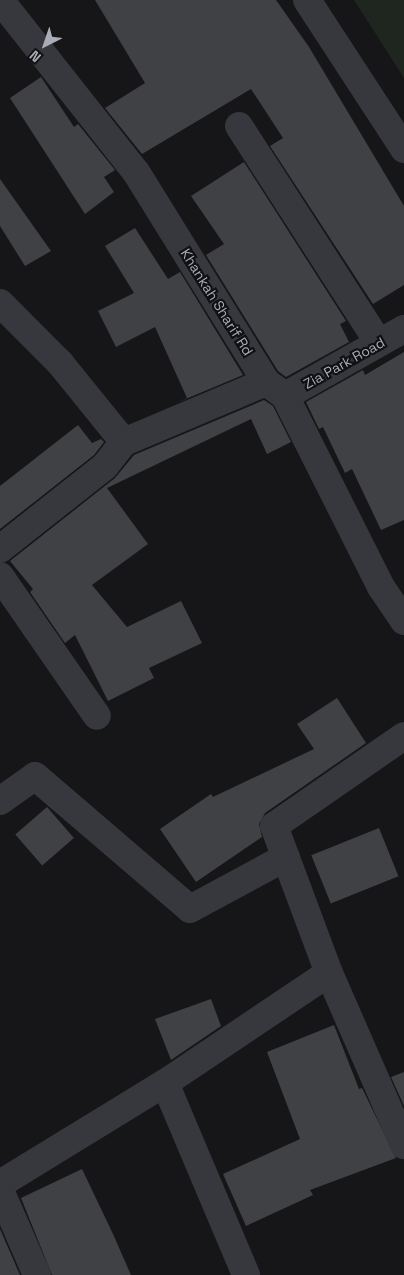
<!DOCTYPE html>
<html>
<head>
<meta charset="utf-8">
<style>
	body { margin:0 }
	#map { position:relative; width:404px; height:1275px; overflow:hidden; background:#161618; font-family:"Space Grotesk",sans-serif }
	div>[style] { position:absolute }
	.green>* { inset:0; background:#1e261f }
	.building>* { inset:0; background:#404145; transform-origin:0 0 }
	.street>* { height:28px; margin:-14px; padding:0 14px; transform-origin:14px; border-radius:14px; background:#37383d }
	span { translate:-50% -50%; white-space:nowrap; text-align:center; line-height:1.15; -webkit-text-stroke:4.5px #111113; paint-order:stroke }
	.street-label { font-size:14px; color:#a8adb8 }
	.north { position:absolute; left:20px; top:20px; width:50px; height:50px; -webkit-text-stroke:4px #111113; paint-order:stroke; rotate:221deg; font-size:14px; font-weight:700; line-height:20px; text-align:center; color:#a8adb8 }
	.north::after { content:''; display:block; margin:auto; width:18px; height:22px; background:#a8adb8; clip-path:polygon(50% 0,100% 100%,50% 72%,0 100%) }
</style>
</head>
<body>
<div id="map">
	<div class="green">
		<div style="clip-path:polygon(354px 0,404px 0,404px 78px)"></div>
	</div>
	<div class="building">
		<div style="clip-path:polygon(95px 0,276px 0,309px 47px,404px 206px,404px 285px,373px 304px,270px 146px,283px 138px,251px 89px,142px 154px,105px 108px,145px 83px)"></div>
		<div style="clip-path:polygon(41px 77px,74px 127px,78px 124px,115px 170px,104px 177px,114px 192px,85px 214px,10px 98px)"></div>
		<div style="clip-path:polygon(244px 162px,346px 321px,340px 324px,349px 342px,286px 377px,278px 371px,206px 255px,224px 244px,191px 196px)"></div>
		<div style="clip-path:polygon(0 179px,51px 251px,25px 266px,0 226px)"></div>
		<div style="clip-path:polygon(135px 228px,168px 279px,180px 272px,243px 375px,176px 403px,187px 398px,155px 327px,116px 347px,98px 311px,134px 293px,105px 246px)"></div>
		<div style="clip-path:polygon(404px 352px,404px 520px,381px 530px,352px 469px,345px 473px,323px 427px,319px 429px,306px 402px,363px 370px,365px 375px)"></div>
		<div style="clip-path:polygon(264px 400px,273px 406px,291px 442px,267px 454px,251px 419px,107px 488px,148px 544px,92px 585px,127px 627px,181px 601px,202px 643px,149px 668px,154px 678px,108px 701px,75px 635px,65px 643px,30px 592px,33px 589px,10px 561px,115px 478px,134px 455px)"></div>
		<div style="clip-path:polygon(78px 425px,92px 443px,101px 439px,104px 442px,94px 455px,0 529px,0 486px)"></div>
		<div style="clip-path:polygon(337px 698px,366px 743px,265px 813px,259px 824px,262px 837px,196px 882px,160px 829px,211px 794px,213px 797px,314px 749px,297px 724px)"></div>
		<div style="left:47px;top:807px;width:41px;height:42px;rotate:49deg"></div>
		<div style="left:379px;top:828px;width:52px;height:73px;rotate:68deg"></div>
		<div style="clip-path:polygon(211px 999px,221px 1026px,171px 1060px,155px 1019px)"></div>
		<div style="clip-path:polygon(334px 1025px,359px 1089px,362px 1088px,396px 1158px,310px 1190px,313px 1195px,246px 1226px,223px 1174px,300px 1139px,267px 1052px)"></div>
		<div style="clip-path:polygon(404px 1072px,404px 1106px,391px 1077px)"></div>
		<div style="clip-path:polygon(82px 1169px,113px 1234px,131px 1275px,52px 1275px,21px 1198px)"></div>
		<div style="clip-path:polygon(0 1229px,20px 1275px,0 1275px)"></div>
	</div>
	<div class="street">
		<div style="left:0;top:0;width:219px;rotate:51.7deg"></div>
		<div style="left:136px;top:172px;width:247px;rotate:58.2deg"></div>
		<div style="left:266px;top:382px;width:24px;rotate:36deg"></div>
		<div style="left:285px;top:396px;width:214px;rotate:63.3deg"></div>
		<div style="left:381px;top:587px;width:41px;rotate:55.9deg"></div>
		<div style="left:307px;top:0;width:178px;rotate:56.9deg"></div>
		<div style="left:239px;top:126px;width:258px;rotate:57.2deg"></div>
		<div style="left:0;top:303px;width:85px;rotate:45deg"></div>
		<div style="left:60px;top:363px;width:102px;rotate:51deg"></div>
		<div style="left:124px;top:442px;width:154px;rotate:-22.9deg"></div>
		<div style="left:285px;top:396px;width:137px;rotate:-29.4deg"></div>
		<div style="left:0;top:549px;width:134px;rotate:-38.3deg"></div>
		<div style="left:105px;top:466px;width:31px;rotate:-52deg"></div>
		<div style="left:0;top:576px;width:170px;rotate:55.3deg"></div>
		<div style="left:404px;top:736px;width:158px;rotate:145.3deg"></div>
		<div style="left:274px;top:826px;width:157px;rotate:69.5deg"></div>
		<div style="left:329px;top:973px;width:188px;rotate:66.4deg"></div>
		<div style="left:0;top:801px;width:43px;rotate:-35.5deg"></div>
		<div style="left:35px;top:776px;width:204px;rotate:40.6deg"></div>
		<div style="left:190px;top:909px;width:109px;rotate:-28.4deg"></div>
		<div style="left:165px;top:1083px;width:208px;rotate:67.1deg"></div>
		<div style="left:0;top:1184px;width:193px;rotate:-31.5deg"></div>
		<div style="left:165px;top:1083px;width:197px;rotate:-33.9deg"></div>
		<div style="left:0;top:1190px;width:93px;rotate:66.5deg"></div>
	</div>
	<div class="street-label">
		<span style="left:217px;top:302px;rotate:58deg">Khankah Sharif Rd</span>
		<span style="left:344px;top:363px;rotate:-29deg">Zia Park Road</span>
	</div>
	<div class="north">N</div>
</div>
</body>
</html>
